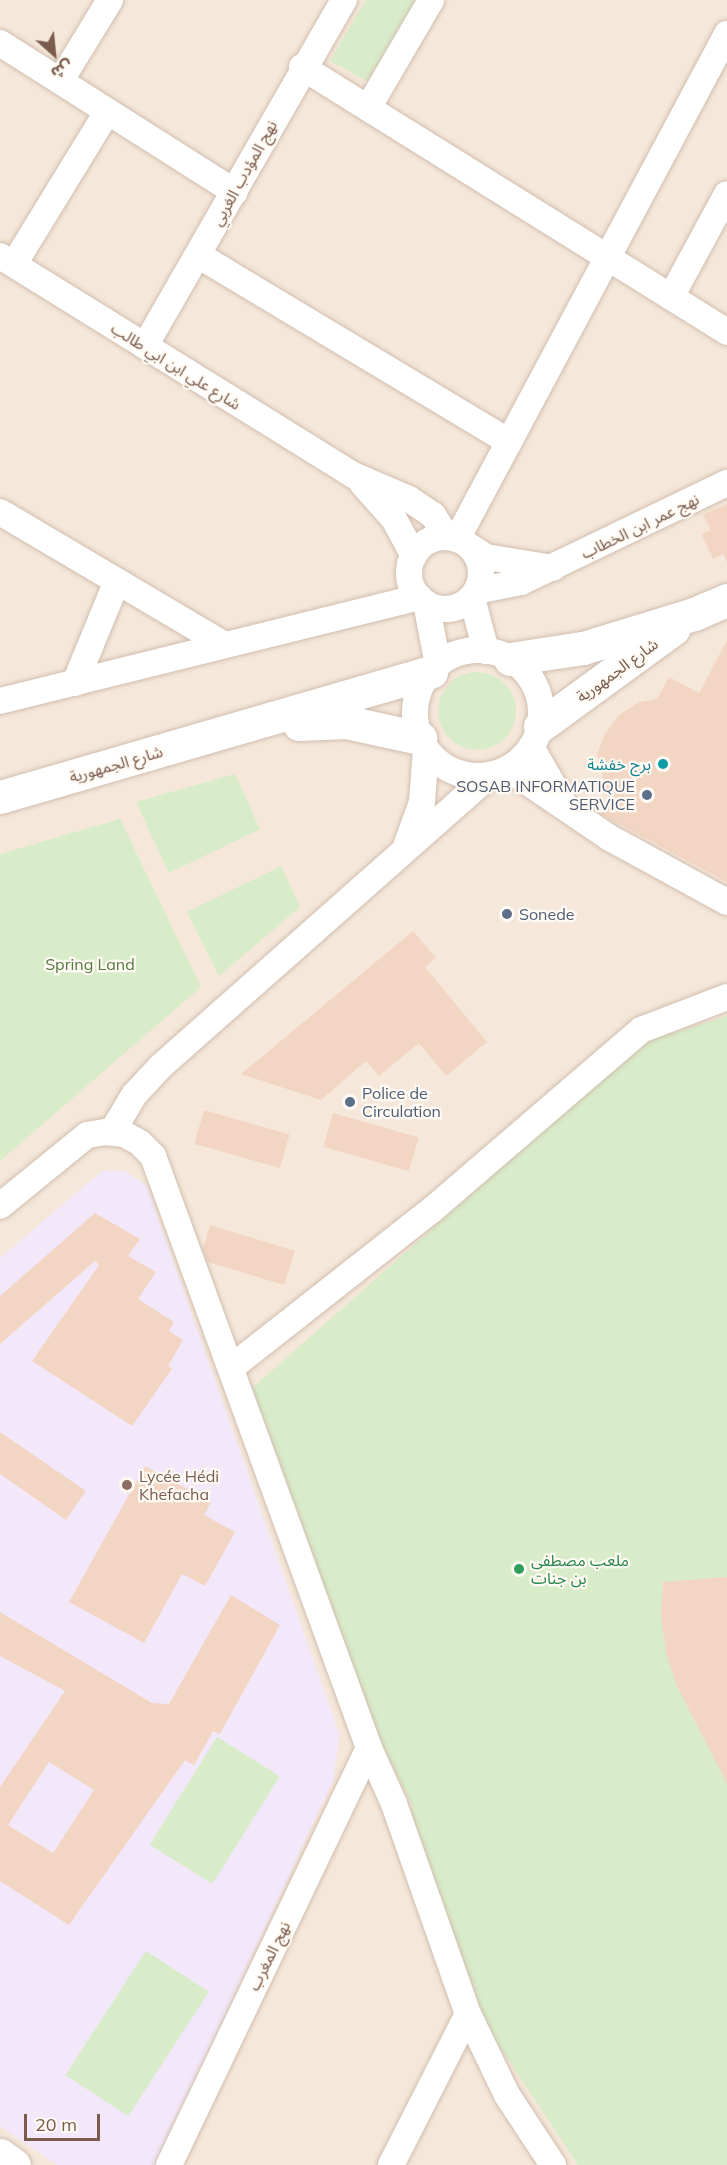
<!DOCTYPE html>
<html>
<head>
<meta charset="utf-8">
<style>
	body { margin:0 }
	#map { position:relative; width:727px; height:2165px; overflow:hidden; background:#fdf6ec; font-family:Mulish,"Noto Sans Arabic",sans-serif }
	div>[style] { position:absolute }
	.residential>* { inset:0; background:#f5e8da; transform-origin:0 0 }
	.education>* { inset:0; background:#f3e8fa }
	.green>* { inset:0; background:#d8ecc9; transform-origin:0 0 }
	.round { border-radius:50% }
	.building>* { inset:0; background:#f3d5c3; transform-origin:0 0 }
	.roads { filter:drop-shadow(0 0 2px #d1beb0) drop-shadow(0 0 2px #d1beb0) }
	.street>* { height:26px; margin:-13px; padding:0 13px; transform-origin:13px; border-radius:13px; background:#fff }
	.street>.ring { margin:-13px; padding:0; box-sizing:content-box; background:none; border:26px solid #fff; border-radius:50% }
	.secondary>* { height:33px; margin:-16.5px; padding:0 16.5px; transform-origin:16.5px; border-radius:16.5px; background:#fff }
	.dots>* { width:16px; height:16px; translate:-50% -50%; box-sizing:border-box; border:3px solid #fffaf3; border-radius:50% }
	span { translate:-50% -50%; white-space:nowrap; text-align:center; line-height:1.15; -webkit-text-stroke:4.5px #fffaf3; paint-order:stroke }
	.street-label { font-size:16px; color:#7a5c4d }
	.culture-label { font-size:16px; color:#0d838f }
	.right { translate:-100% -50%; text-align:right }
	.service-label { font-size:16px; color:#4e5e75 }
	.left { translate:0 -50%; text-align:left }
	.park-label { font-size:16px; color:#537a41 }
	.education-label { font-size:16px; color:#785e54 }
	.leisure-label { font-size:16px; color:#27864d }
	.north { position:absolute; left:24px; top:24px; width:60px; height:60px; -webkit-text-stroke:4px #fffaf3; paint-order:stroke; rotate:153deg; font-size:16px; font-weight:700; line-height:24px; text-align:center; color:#7a5c4d }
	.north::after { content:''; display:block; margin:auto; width:21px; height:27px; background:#7a5c4d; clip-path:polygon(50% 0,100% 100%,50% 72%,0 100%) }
	.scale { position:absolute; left:24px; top:2114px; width:76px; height:27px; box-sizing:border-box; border:3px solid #7a5c4d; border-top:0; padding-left:8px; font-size:18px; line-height:21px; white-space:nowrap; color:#7a5c4d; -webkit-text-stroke:4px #fffaf3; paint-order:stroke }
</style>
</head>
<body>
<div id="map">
	<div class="residential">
		<div style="left:0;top:0;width:727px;height:2165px"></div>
	</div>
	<div class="education">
		<div style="clip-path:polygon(102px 1171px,126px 1171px,147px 1186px,339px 1733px,334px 1779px,155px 2165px,57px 2165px,0 2126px,0 1258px)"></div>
	</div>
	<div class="green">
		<div style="clip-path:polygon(366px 0,419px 0,367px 81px,330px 61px)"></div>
		<div class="round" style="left:438px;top:672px;width:78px;height:78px"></div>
		<div style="clip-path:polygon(235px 774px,260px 829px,169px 873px,136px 802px)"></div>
		<div style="clip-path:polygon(120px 819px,201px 987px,0 1161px,0 854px)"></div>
		<div style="clip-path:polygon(281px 866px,300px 907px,219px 976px,187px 912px)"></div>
		<div style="clip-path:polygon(727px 1016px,727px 2165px,578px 2165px,468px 1999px,397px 1815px,413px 1807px,383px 1749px,250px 1390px,643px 1042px)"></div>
		<div style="left:217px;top:1737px;width:74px;height:127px;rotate:32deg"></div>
		<div style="left:146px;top:1951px;width:75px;height:148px;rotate:33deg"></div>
	</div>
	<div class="building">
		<div style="clip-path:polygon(727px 504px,727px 562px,723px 554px,713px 559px,701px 534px,711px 530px,703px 515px)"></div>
		<div style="clip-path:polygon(727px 640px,727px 882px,601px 814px,609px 800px,597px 754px,605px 734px,619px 715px,639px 702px,657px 699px,669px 677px,699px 693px)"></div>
		<div style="clip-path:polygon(413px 931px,436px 958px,425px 967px,487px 1042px,446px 1076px,419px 1043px,379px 1076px,366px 1061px,321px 1100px,241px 1074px)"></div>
		<div style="left:204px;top:1110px;width:89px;height:35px;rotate:16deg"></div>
		<div style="left:333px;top:1113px;width:89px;height:35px;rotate:16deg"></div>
		<div style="clip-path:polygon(95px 1213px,140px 1239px,128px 1256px,156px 1272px,138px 1299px,174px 1322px,169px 1331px,183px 1340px,168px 1366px,172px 1369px,132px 1426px,32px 1361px,99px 1265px,95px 1261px,0 1344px,0 1296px)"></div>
		<div style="clip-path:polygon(210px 1225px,295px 1251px,284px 1285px,208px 1262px,203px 1248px)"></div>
		<div style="clip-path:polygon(0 1432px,86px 1491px,66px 1520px,0 1474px)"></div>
		<div style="clip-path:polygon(145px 1466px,211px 1502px,204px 1515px,235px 1532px,205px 1586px,182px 1574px,144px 1643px,69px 1602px)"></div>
		<div style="clip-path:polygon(727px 1577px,727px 1784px,677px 1686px,666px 1653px,661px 1616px,663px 1582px)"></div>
		<div style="clip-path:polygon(evenodd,231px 1595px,280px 1625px,220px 1734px,213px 1731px,194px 1765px,185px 1760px,69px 1925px,0 1881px,0 1787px,65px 1691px,0 1656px,0 1612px,152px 1703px,169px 1704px,231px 1595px,49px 1762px,94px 1790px,53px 1853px,8px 1825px,49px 1762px)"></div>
	</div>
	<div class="roads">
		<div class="street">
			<div style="left:0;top:43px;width:278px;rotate:32.4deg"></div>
			<div style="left:302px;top:67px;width:501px;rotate:31.94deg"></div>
			<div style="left:61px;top:80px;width:94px;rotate:-58.5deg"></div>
			<div style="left:368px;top:108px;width:125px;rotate:-59.7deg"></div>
			<div style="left:198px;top:255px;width:363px;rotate:31deg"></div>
			<div style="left:0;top:256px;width:415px;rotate:31.8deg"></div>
			<div style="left:353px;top:475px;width:61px;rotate:23.2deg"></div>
			<div style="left:409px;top:499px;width:29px;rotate:34deg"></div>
			<div style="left:433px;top:515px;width:26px;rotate:58deg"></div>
			<div style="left:14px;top:264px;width:178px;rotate:-58.5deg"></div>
			<div style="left:671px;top:297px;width:117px;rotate:-61.5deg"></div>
			<div style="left:145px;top:346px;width:399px;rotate:-60.1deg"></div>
			<div style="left:362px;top:483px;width:48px;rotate:48.4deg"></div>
			<div style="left:394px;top:519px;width:42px;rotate:61.6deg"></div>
			<div style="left:0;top:512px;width:261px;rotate:30.6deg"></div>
			<div class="ring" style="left:409px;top:537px;width:46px;height:46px"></div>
			<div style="left:457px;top:539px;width:573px;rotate:-61.87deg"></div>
			<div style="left:472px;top:548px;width:17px;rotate:33deg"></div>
			<div style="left:486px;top:557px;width:68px;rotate:9.3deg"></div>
			<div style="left:476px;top:591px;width:46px;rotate:-11.3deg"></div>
			<div style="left:521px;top:582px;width:229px;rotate:-25.7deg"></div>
			<div style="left:472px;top:598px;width:55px;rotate:75.2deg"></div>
			<div style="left:426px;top:603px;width:63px;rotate:79deg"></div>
			<div class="ring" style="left:415px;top:650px;width:100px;height:100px"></div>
			<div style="left:75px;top:683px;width:110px;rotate:-67.6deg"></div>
			<div style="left:0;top:701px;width:432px;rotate:-13.9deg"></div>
			<div style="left:531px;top:747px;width:66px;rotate:59.9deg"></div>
			<div style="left:508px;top:769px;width:123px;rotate:34.1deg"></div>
			<div style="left:610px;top:838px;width:133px;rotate:28.7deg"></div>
			<div style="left:405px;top:849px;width:50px;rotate:-70.1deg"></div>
			<div style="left:422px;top:802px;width:53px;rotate:-85.7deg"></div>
			<div style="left:112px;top:1132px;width:43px;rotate:-59.3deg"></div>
			<div style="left:134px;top:1095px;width:40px;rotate:-47deg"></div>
			<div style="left:161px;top:1066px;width:439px;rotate:-41.5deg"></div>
			<div style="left:0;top:1206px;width:112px;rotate:-39.2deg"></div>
			<div style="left:87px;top:1135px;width:18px;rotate:-9deg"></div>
			<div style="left:105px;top:1132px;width:19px;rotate:6deg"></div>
			<div style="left:124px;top:1134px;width:18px;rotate:29deg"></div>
			<div style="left:140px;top:1143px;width:18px;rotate:45deg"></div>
			<div style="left:153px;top:1156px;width:630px;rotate:69.95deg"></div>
			<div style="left:369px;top:1748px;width:61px;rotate:65.9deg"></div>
			<div style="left:394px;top:1804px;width:223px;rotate:70.6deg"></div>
			<div style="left:468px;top:2014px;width:90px;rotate:64.3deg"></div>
			<div style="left:507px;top:2095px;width:84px;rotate:56.7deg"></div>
			<div style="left:232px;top:1367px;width:256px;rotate:-38.2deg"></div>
			<div style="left:433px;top:1209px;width:274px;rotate:-40.7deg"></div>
			<div style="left:641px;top:1030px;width:92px;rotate:-21deg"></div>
			<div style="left:169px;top:2165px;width:462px;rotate:-64.4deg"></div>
			<div style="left:391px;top:2165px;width:169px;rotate:-63deg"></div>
		</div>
		<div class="secondary">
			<div style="left:510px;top:659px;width:74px;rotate:-8.6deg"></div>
			<div style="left:583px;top:648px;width:116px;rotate:-17deg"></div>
			<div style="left:694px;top:614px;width:36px;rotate:-23deg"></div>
			<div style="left:299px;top:724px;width:47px;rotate:-2.4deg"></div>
			<div style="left:346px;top:722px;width:76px;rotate:12.2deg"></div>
			<div style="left:540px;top:726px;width:165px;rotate:-36.1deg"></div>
			<div style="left:0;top:797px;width:449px;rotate:-16.2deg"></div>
			<div style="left:0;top:2155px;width:17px;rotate:36deg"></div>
		</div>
	</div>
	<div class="dots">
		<div style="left:663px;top:764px;background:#0f9aa8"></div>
		<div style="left:647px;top:795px;background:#5c6f8a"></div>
		<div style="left:507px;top:914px;background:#5c6f8a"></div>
		<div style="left:350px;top:1102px;background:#5c6f8a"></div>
		<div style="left:127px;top:1485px;background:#8d6e63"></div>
		<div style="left:519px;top:1569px;background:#2e9e5b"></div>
	</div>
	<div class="street-label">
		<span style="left:244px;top:173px;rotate:-61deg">نهج المؤدب الغربي</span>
		<span style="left:176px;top:366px;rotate:32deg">شارع علي ابن ابي طالب</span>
		<span style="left:640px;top:526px;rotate:-26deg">نهج عمر ابن الخطاب</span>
		<span style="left:617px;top:670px;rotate:-36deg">شارع الجمهورية</span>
		<span style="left:116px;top:764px;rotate:-16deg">شارع الجمهورية</span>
		<span style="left:269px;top:1956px;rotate:-64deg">نهج المغرب</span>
	</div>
	<div class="culture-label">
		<span class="right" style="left:651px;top:764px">برج خفشة</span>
	</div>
	<div class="service-label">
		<span class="right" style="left:635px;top:795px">SOSAB INFORMATIQUE<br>SERVICE</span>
		<span class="left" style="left:519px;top:914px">Sonede</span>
		<span class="left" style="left:362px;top:1102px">Police de<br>Circulation</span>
	</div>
	<div class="park-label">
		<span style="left:90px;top:964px">Spring Land</span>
	</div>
	<div class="education-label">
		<span class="left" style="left:139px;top:1485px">Lycée Hédi<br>Khefacha</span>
	</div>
	<div class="leisure-label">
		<span class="left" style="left:531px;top:1569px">ملعب مصطفى<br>بن جنات</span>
	</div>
	<div class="north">ش</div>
	<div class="scale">20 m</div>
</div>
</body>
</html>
